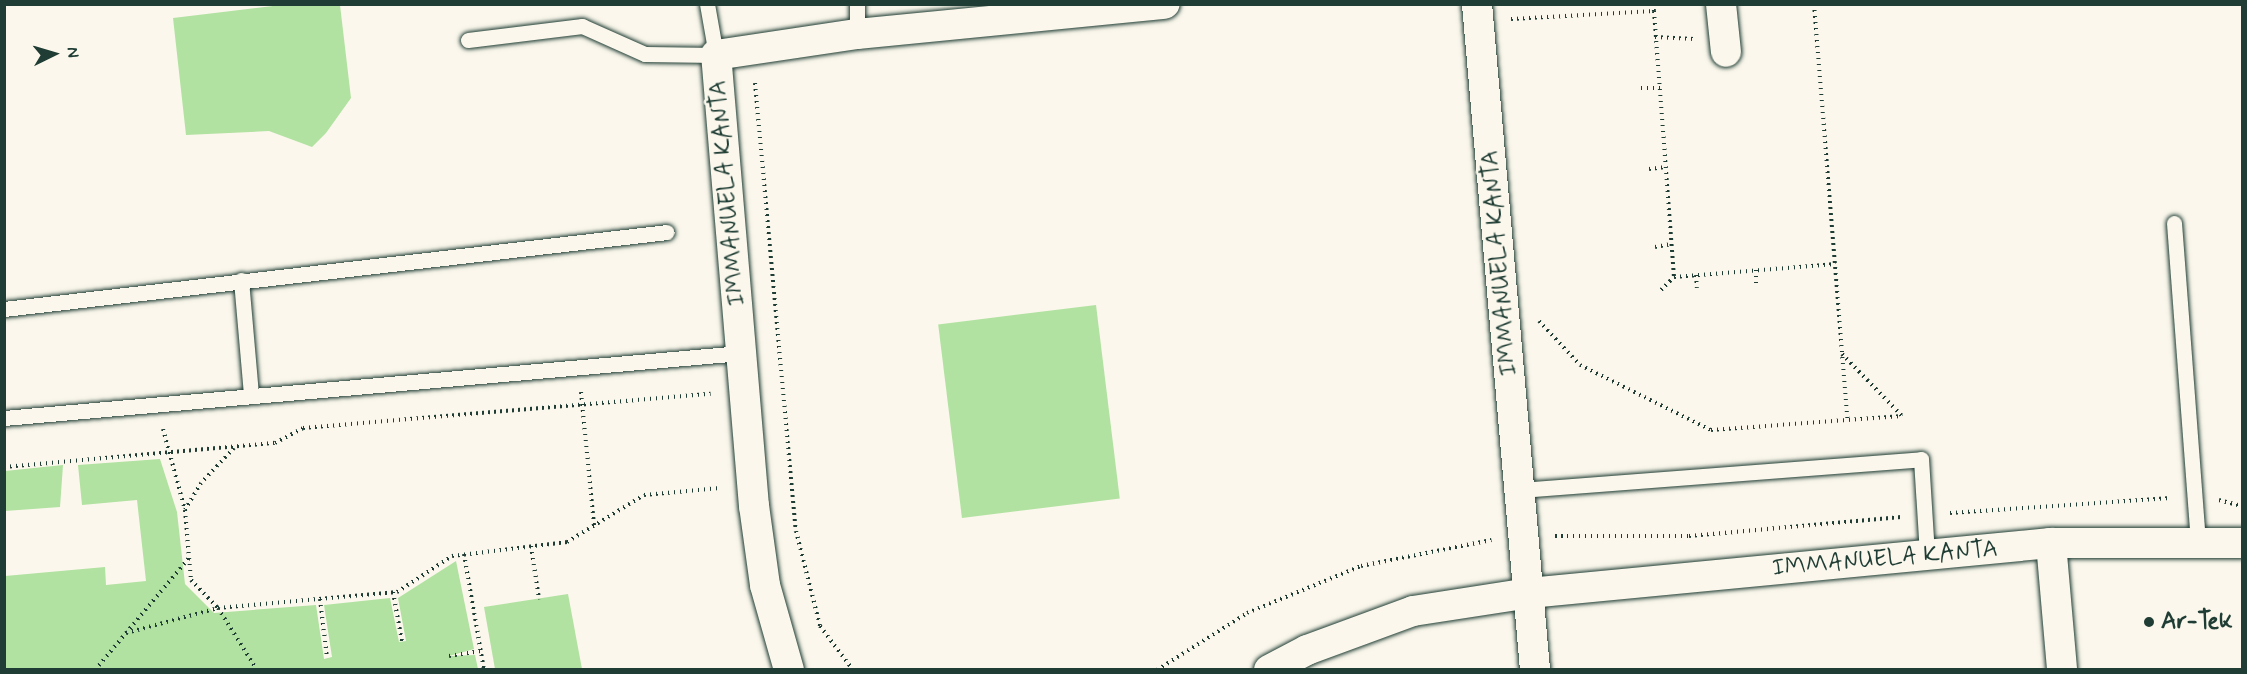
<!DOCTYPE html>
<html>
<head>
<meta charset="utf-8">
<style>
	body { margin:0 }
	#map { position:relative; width:2247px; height:674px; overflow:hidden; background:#fbf7ec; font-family:Mynerve,sans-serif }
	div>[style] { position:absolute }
	.green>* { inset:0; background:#b1e2a1; transform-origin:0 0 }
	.path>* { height:4px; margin-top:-2px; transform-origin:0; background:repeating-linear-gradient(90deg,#1f3d34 0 1.5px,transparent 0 6px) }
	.roads { filter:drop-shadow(0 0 2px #1f3d34) drop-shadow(0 0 2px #1f3d34) }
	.service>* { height:15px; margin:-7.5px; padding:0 7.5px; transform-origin:7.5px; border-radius:7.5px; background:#fbf7ec }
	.minor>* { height:30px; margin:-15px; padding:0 15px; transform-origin:15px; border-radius:15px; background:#fbf7ec }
	.dots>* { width:16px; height:16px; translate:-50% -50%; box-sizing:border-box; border:3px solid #fbf7ec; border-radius:50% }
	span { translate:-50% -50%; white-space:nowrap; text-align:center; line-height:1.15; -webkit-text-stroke:5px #fbf7ec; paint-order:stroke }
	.street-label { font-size:24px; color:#1f3d34 }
	.poi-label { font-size:24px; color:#1f3d34; font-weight:700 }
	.left { translate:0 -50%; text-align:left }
	.frame { position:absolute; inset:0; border:6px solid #1f3d34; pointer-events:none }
	.north { position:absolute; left:24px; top:24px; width:60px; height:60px; -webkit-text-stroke:4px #fbf7ec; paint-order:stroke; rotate:85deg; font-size:16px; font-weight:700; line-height:24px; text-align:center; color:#1f3d34 }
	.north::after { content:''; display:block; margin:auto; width:21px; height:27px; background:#1f3d34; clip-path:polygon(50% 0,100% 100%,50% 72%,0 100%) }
</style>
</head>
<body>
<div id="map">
	<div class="green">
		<div style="clip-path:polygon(290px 4px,340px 5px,351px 98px,326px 133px,312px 147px,269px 131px,186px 135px,173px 18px)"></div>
		<div style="left:1096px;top:305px;width:195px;height:159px;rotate:83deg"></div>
		<div style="clip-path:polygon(160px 459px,177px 512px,185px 584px,214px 613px,316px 605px,324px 659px,332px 657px,324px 605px,390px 598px,399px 642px,406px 641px,398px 598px,456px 561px,474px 649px,449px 656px,475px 655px,478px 669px,5px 669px,5px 576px,105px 567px,106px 585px,146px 581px,137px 500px,82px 505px,78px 465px)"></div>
		<div style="clip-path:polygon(63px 465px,60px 507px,5px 511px,5px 471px)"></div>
		<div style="clip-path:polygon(568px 594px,582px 669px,495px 669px,484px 607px)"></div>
	</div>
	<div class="path">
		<div style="left:1814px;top:4px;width:420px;rotate:85.4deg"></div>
		<div style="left:1654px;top:11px;width:267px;rotate:85.7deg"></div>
		<div style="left:1674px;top:277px;width:162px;rotate:-4.6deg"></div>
		<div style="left:1511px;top:19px;width:143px;rotate:-3.2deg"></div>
		<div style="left:1654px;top:11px;width:7px;rotate:-98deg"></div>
		<div style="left:1655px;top:37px;width:39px;rotate:3deg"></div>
		<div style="left:755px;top:83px;width:450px;rotate:84.8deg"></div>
		<div style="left:796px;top:531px;width:98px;rotate:75.8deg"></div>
		<div style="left:820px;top:626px;width:55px;rotate:53.1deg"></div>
		<div style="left:1641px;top:88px;width:19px"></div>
		<div style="left:1649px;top:169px;width:17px;rotate:-7deg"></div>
		<div style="left:1655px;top:247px;width:17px;rotate:-10deg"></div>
		<div style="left:1696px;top:275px;width:13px;rotate:86deg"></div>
		<div style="left:1756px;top:283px;width:13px;rotate:-90deg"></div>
		<div style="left:1661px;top:290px;width:18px;rotate:-45deg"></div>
		<div style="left:1539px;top:321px;width:60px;rotate:47deg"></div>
		<div style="left:1580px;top:365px;width:146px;rotate:26.4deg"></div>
		<div style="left:1711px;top:430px;width:192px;rotate:-4.2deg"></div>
		<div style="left:1842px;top:354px;width:86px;rotate:45.9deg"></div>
		<div style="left:581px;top:392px;width:134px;rotate:84.4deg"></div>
		<div style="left:163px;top:429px;width:84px;rotate:74.8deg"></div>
		<div style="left:234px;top:448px;width:48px;rotate:133.3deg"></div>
		<div style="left:201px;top:483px;width:31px;rotate:121deg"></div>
		<div style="left:185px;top:510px;width:70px;rotate:85.1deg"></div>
		<div style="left:191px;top:580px;width:39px;rotate:46deg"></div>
		<div style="left:218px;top:608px;width:180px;rotate:-5.1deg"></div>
		<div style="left:397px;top:592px;width:66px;rotate:-33.2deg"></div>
		<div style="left:452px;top:556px;width:116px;rotate:-6.9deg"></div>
		<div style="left:567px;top:542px;width:90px;rotate:-31.4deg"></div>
		<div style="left:644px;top:495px;width:76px;rotate:-5.3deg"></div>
		<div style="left:4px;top:467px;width:272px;rotate:-5.1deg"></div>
		<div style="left:275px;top:443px;width:32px;rotate:-28deg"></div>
		<div style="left:303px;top:428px;width:409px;rotate:-4.8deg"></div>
		<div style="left:2219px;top:500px;width:24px;rotate:15deg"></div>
		<div style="left:1950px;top:513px;width:221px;rotate:-3.9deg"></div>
		<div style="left:1555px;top:536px;width:134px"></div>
		<div style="left:1689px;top:536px;width:213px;rotate:-5.1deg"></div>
		<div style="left:531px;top:546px;width:54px;rotate:81.4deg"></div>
		<div style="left:464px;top:554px;width:118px;rotate:80.2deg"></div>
		<div style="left:393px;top:592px;width:50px;rotate:79.6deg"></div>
		<div style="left:320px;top:599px;width:59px;rotate:83.2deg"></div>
		<div style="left:126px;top:633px;width:95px;rotate:-15.2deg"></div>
		<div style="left:218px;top:608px;width:73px;rotate:57.8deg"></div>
		<div style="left:449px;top:656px;width:32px;rotate:-9deg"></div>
		<div style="left:95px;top:670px;width:146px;rotate:-50deg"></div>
		<div style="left:1157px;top:670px;width:107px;rotate:-32.3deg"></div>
		<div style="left:1247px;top:613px;width:123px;rotate:-22.4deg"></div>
		<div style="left:1361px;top:566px;width:133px;rotate:-11.3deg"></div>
	</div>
	<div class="roads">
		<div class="service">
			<div style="left:857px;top:34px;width:30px;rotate:-90deg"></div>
			<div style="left:468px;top:40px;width:115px;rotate:-7deg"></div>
			<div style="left:582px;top:26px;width:69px;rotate:24deg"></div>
			<div style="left:645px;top:54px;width:71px;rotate:0.8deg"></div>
			<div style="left:716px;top:55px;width:52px;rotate:-100deg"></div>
			<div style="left:2174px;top:223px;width:321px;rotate:85.7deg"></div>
			<div style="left:241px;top:280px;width:114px;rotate:85deg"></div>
			<div style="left:4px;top:309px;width:667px;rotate:-6.62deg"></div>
			<div style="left:4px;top:418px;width:740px;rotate:-5.04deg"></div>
			<div style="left:1521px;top:490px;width:401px;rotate:-4.4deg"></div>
			<div style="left:1921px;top:459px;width:96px;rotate:86.4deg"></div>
		</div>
		<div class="minor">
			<div style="left:1477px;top:4px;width:669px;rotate:85.02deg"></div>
			<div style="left:1721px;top:4px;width:48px;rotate:84.1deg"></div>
			<div style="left:2051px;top:543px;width:127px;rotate:85deg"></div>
			<div style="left:789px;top:670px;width:88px;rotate:-105.8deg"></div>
			<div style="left:765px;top:585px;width:80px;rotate:-97.9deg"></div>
			<div style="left:754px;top:506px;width:453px;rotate:-94.8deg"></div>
			<div style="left:716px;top:55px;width:143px;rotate:-8.5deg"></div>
			<div style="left:857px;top:34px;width:309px;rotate:-5.6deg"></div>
			<div style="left:1269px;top:670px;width:43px;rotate:-27.8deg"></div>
			<div style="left:1307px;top:650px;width:113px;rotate:-20.2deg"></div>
			<div style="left:1413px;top:611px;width:117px;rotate:-8.8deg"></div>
			<div style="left:1529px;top:593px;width:524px;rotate:-5.47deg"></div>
			<div style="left:2051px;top:543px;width:191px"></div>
		</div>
	</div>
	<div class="dots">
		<div style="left:2149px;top:622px;background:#1f3d34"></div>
	</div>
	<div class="street-label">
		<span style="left:728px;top:193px;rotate:-95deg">IMMANUELA KANTA</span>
		<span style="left:1500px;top:263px;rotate:-95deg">IMMANUELA KANTA</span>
		<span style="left:1885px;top:559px;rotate:-5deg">IMMANUELA KANTA</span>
	</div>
	<div class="poi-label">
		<span class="left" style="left:2161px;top:622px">Ar-Tek</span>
	</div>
	<div class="frame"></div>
	<div class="north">N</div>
</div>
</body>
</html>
